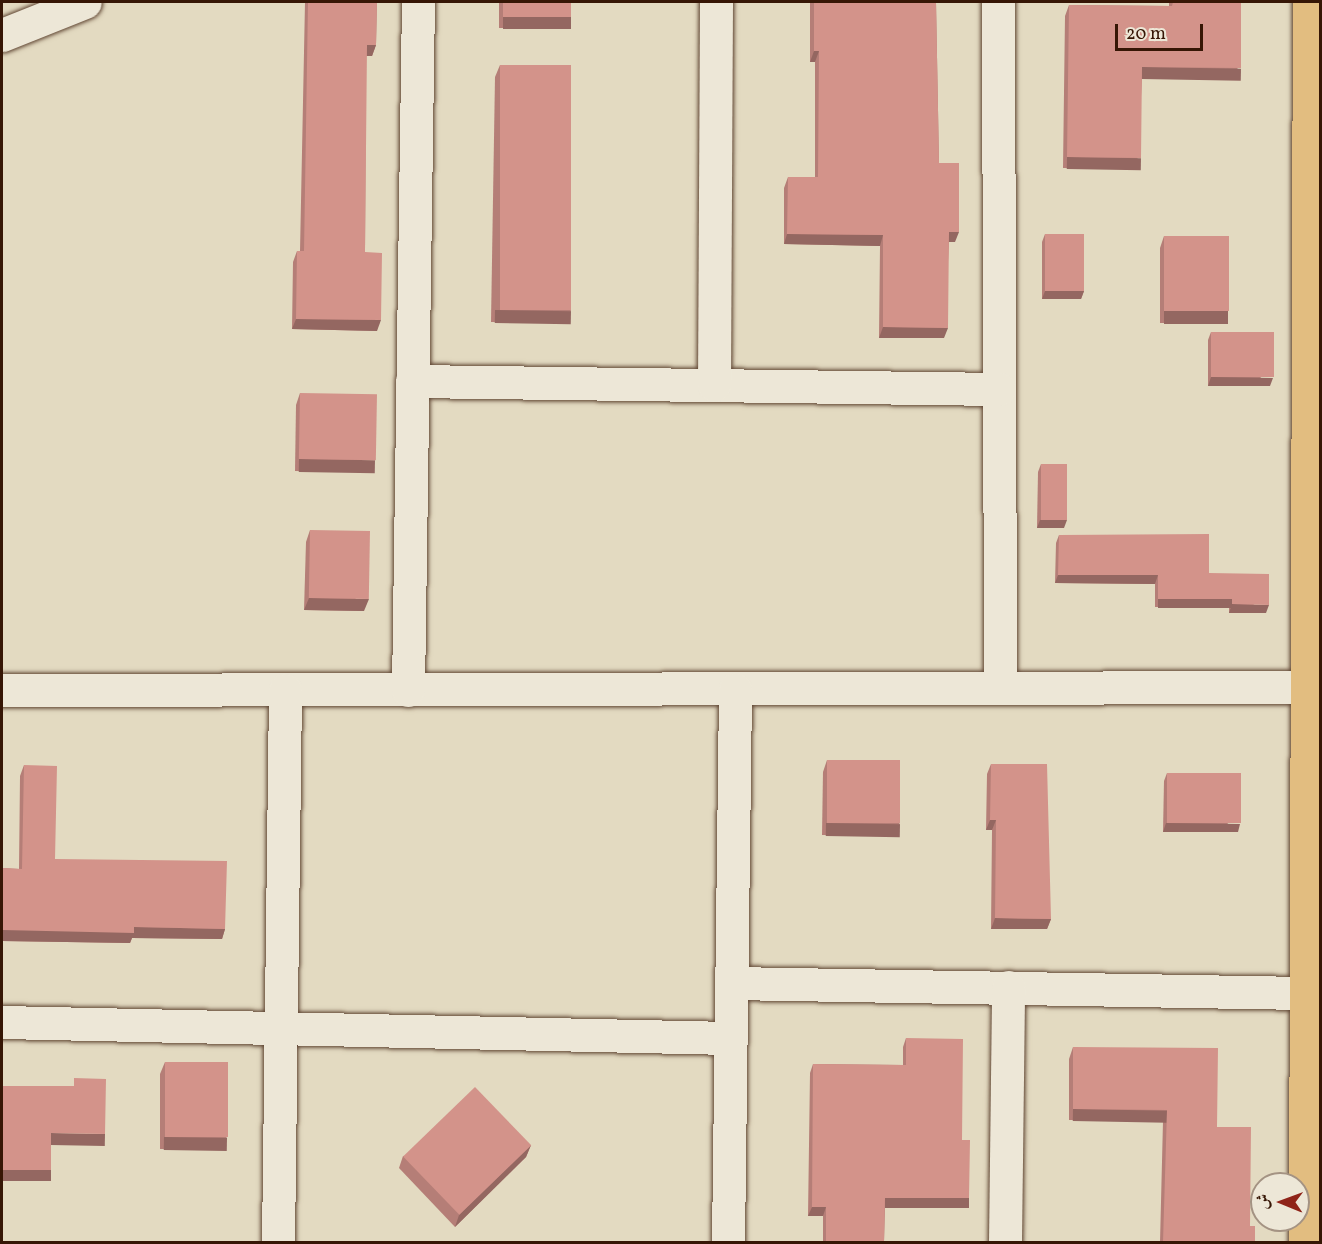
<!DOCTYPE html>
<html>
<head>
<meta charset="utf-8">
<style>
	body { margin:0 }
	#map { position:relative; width:1322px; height:1244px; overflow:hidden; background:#e3dac1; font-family:Vollkorn,Amiri,serif }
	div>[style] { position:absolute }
	.roads { filter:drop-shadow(0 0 2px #614734) drop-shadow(0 0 2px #614734) }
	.minor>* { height:33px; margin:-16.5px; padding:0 16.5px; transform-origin:16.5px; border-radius:16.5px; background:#ede7d7 }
	.major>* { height:33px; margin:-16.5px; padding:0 16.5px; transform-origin:16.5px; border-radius:16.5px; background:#e2bd80 }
	.wall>* { inset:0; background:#b57e77 }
	.shaded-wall>* { inset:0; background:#946761; transform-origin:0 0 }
	.building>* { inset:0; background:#d3938a; transform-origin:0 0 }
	span { translate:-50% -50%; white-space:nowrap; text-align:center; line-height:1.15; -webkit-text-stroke:4.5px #ede7d7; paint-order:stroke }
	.frame { position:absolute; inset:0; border:3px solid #361605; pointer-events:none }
	.north { position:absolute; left:1250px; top:1172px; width:60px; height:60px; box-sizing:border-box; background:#ede7d7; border:2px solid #a49383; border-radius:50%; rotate:271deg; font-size:16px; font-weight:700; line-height:24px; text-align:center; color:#361605 }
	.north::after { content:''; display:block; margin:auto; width:21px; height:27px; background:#8f2418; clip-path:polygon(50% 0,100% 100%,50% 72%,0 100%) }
	.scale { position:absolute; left:1115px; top:24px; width:88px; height:27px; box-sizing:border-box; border:3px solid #361605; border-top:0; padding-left:8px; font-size:18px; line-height:21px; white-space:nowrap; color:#361605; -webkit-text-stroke:4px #ede7d7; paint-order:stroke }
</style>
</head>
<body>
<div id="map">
	<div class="roads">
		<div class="minor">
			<div style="left:998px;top:2px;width:686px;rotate:89.83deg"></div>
			<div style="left:2px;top:35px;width:89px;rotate:-21.7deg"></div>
			<div style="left:412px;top:381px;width:587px;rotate:0.78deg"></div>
			<div style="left:714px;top:385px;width:383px;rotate:-89.7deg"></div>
			<div style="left:2px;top:690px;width:1305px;rotate:-0.13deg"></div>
			<div style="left:408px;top:690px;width:688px;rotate:-89.17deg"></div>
			<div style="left:731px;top:983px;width:575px;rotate:1deg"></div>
			<div style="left:2px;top:1022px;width:729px;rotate:1.26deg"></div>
			<div style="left:278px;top:1242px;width:552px;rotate:-89.27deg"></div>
			<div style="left:728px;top:1242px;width:553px;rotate:-89.27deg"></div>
			<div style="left:1005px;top:1242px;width:255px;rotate:-89.3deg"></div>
		</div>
		<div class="major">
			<div style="left:1305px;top:1242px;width:1240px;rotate:-89.82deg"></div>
		</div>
	</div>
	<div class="wall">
		<div style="clip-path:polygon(305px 2px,377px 2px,376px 45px,372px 56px,366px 56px,365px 252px,377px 331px,292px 329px,293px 262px,297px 251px,300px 251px)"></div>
		<div style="clip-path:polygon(499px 2px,571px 2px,571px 17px,567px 28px,499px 28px)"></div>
		<div style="clip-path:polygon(810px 2px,936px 2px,939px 163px,955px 242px,949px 242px,944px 338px,879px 338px,880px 246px,784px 244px,784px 188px,788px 177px,815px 177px,815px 62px,810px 62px)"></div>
		<div style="clip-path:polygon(1169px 2px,1241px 2px,1237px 79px,1142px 78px,1137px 169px,1063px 168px,1065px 16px,1069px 5px,1169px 6px)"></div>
		<div style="clip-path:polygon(500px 65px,571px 311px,567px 323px,491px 322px,495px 77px)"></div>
		<div style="clip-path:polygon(1045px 234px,1084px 291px,1081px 299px,1042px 299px,1042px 242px)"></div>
		<div style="clip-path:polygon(1164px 236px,1228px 311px,1223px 323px,1160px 323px,1160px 248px)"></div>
		<div style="clip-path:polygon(1211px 332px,1270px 386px,1208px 386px,1208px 340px)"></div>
		<div style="clip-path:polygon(300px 393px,371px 472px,295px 471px,296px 405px)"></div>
		<div style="clip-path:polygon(1041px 464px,1064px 528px,1037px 528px,1038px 472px)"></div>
		<div style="clip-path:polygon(310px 530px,364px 611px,304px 610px,306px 542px)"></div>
		<div style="clip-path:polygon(1059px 535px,1209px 573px,1266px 613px,1229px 613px,1229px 607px,1155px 607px,1155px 584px,1055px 583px,1056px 543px)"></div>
		<div style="clip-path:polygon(827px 760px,900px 824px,896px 836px,822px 835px,823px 772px)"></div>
		<div style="clip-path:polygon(991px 764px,1051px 919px,1047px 929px,991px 929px,992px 830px,986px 830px,987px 774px)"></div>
		<div style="clip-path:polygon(24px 765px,55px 859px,225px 929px,222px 939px,132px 938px,130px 943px,2px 941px,2px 868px,19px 869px,20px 776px)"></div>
		<div style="clip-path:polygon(1167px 773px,1238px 832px,1163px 832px,1164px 781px)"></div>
		<div style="clip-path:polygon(906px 1038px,962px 1140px,969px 1198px,966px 1207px,885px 1207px,884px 1242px,823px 1242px,823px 1216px,808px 1216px,810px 1073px,813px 1064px,903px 1065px,903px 1047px)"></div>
		<div style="clip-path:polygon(1073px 1047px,1217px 1127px,1250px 1226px,1255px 1242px,1160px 1242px,1163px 1121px,1069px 1120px,1069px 1059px)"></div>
		<div style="clip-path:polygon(165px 1062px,227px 1138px,223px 1150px,160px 1149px,160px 1074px)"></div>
		<div style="clip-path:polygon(531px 1145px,526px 1157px,455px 1227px,399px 1168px,403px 1156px)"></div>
	</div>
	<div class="shaded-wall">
		<div style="left:503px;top:17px;width:68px;height:12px"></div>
		<div style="clip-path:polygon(367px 45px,376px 45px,372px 56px,363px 56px)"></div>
		<div style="clip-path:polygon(814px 51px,819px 51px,815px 62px,810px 62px)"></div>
		<div style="left:1142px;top:67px;width:99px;height:12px;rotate:1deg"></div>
		<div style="left:1067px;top:157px;width:74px;height:12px;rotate:1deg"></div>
		<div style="clip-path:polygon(949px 232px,959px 232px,955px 242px,945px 242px)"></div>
		<div style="clip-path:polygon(787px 234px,883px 235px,880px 246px,784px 244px)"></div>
		<div style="clip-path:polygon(1045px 291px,1084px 291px,1081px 299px,1042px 299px)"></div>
		<div style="left:495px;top:310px;width:76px;height:13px;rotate:1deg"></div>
		<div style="left:1164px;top:311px;width:64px;height:13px"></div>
		<div style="clip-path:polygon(296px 319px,381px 320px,377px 331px,292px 329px)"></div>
		<div style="clip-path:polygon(883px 327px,948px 328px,944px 338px,879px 338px)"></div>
		<div style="clip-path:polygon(1211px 377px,1273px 378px,1270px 386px,1208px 386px)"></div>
		<div style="left:299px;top:459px;width:76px;height:13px;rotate:1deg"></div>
		<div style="clip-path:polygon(1040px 520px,1067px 520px,1064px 528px,1037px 528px)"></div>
		<div style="clip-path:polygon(1058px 575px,1158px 575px,1155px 584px,1055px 583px)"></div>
		<div style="clip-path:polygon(309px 598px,369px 599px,364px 611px,304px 610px)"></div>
		<div style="left:1158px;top:599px;width:74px;height:9px"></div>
		<div style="clip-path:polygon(1232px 604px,1269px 605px,1266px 613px,1229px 613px)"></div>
		<div style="clip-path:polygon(990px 820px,996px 820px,992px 830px,986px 830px)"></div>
		<div style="left:826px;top:823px;width:74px;height:13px;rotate:1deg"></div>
		<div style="clip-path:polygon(1166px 823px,1240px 824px,1238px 832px,1163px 832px)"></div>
		<div style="clip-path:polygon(995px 918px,1051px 919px,1047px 929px,991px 929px)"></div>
		<div style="clip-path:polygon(134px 927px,225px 929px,222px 939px,132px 938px,130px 943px,2px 941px,2px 930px)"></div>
		<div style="left:1073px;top:1109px;width:94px;height:12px;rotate:1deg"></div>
		<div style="left:51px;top:1133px;width:54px;height:12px;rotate:1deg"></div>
		<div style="left:164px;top:1137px;width:63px;height:13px;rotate:1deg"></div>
		<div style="clip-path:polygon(531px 1145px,526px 1157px,455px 1227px,459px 1215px)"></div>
		<div style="left:2px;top:1170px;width:49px;height:11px"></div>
		<div style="left:885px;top:1198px;width:84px;height:10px"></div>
		<div style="clip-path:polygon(812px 1207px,826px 1207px,823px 1216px,808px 1216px)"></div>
	</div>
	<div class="building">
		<div style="clip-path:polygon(308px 2px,377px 2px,376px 45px,367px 45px,365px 252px,382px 253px,381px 320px,296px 319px,297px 251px,304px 251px)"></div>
		<div style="left:503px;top:2px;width:68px;height:15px"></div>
		<div style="clip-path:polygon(814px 2px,936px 2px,939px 163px,959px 163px,959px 232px,949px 232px,948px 328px,883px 327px,883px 235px,787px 234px,788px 177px,818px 177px,819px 51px,814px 51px)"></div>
		<div style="clip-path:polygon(1173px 2px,1241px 2px,1241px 68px,1142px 67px,1141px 158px,1067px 157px,1069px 5px,1172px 6px)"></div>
		<div style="left:500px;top:65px;width:71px;height:245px"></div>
		<div style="left:1045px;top:234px;width:39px;height:57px"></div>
		<div style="left:1164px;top:236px;width:65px;height:75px"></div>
		<div style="left:1211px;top:332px;width:63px;height:45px"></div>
		<div style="left:300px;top:393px;width:77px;height:66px;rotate:1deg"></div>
		<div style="left:1041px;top:464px;width:26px;height:56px"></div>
		<div style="left:310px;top:530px;width:60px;height:68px;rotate:1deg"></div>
		<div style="clip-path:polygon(1209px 534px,1209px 573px,1269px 574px,1269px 605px,1232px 604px,1232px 599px,1158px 599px,1158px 575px,1058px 575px,1059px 535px)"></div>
		<div style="left:827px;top:760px;width:73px;height:63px"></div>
		<div style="clip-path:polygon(991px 764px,1047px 764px,1051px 919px,995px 918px,996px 820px,990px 820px)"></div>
		<div style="clip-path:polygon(24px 765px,57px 766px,55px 859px,227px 861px,225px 929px,134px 927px,134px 933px,2px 930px,2px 868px,22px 869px)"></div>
		<div style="left:1167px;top:773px;width:74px;height:50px"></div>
		<div style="clip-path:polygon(906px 1038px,963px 1039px,962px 1140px,970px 1140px,969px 1198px,885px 1198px,884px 1242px,826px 1242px,826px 1207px,812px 1207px,813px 1064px,906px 1065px)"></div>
		<div style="clip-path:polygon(1073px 1047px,1218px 1048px,1217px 1127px,1251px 1127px,1250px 1226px,1255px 1226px,1255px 1242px,1163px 1242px,1167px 1110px,1073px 1109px)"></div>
		<div style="left:165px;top:1062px;width:63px;height:75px"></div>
		<div style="clip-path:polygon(74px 1078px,106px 1079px,105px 1134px,51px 1133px,51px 1170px,2px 1170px,2px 1086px,74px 1086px)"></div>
		<div style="left:475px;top:1087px;width:81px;height:100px;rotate:46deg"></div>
	</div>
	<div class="frame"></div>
	<div class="north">ش</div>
	<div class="scale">20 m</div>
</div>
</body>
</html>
